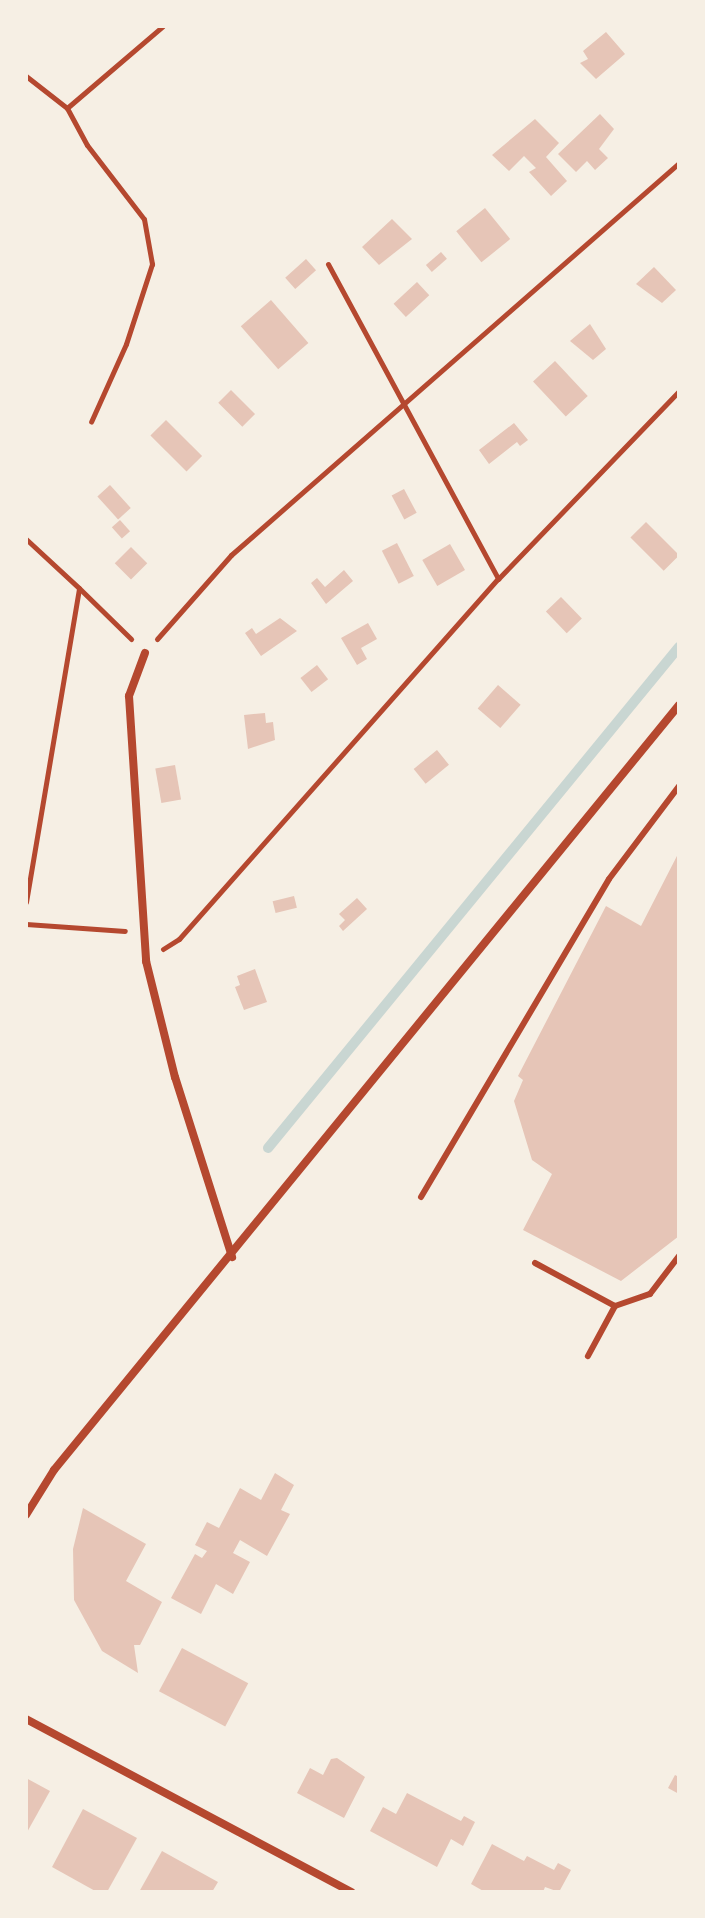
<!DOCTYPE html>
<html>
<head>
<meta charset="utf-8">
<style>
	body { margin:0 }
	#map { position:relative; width:705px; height:1918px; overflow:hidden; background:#f6efe4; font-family:Jost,sans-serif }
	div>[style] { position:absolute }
	.stream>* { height:10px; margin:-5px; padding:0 5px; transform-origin:5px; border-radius:5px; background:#c9d6d2 }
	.building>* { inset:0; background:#e6c5b7; transform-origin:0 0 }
	.path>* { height:5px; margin:-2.5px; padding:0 2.5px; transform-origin:2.5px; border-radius:2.5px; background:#b5482f }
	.service>* { height:6px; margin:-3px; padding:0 3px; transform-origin:3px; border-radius:3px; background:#b5482f }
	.minor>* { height:8px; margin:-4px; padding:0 4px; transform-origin:4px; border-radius:4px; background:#b5482f }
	span { translate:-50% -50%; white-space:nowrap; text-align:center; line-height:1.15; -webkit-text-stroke:6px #f6efe4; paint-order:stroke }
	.frame { position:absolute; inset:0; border:28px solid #f6efe4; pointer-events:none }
</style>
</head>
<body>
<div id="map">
	<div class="stream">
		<div style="left:268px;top:1148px;width:648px;rotate:-50.64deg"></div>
	</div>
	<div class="building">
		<div style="clip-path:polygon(606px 32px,625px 54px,596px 79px,580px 63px,588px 59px,583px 51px)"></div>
		<div style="clip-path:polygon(600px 114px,614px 129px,599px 149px,608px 158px,595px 170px,587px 161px,576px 172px,558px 154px)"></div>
		<div style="clip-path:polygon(535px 119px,559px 143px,546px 157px,567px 181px,551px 196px,529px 172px,536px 168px,524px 156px,509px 171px,492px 155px)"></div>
		<div style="left:485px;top:208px;width:40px;height:37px;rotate:51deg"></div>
		<div style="clip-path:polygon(392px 219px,412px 239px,379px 265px,362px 247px)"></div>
		<div style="left:441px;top:252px;width:9px;height:20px;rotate:49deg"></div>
		<div style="left:306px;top:259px;width:15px;height:28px;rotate:48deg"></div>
		<div style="clip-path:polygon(654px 267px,676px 290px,662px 303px,636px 284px)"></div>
		<div style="left:417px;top:282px;width:18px;height:32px;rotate:47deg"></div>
		<div style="left:271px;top:300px;width:57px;height:40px;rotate:49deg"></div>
		<div style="clip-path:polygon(590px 324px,606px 349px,593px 360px,570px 341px)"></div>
		<div style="left:555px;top:361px;width:48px;height:30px;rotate:47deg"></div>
		<div style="left:231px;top:390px;width:34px;height:18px;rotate:45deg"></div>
		<div style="left:166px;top:420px;width:51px;height:22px;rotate:45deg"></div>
		<div style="clip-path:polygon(514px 423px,528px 440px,520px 446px,517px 442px,489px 464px,479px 450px)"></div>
		<div style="left:110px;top:485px;width:31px;height:17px;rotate:48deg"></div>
		<div style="left:404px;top:489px;width:27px;height:14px;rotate:62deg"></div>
		<div style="left:120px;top:520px;width:15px;height:11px;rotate:48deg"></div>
		<div style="left:646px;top:522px;width:47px;height:22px;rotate:45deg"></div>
		<div style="left:397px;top:543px;width:37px;height:17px;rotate:63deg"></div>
		<div style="left:450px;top:544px;width:30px;height:32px;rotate:60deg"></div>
		<div style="left:131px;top:547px;width:23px;height:23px;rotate:45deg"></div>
		<div style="clip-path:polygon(344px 570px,353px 581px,326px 604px,311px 583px,317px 578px,325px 587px)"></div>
		<div style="left:561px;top:597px;width:30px;height:21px;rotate:46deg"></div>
		<div style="clip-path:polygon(280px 618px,297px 631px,261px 656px,245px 633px,252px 628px,256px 634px)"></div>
		<div style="clip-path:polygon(368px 623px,377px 639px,361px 648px,367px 659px,357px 665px,341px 638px)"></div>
		<div style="left:317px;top:665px;width:18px;height:21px;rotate:52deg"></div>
		<div style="left:498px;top:685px;width:30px;height:31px;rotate:41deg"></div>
		<div style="clip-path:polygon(265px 713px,266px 723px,273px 722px,275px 740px,248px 749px,244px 715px)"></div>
		<div style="left:437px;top:750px;width:19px;height:30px;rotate:51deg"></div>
		<div style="left:175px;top:765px;width:35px;height:20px;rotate:80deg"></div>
		<div style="clip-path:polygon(679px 852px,679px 1236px,621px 1281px,523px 1230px,552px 1174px,532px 1160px,514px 1101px,523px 1080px,518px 1076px,606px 906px,641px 926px)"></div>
		<div style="left:294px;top:896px;width:12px;height:22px;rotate:76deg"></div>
		<div style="clip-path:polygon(357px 898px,367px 909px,343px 931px,339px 926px,345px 920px,339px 914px)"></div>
		<div style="clip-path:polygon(255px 969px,267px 1002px,244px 1010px,235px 987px,240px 985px,237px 976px)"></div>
		<div style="clip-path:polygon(275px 1473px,294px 1485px,281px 1510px,290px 1514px,267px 1556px,240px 1540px,233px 1553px,250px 1562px,233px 1594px,216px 1584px,201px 1614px,171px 1598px,195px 1554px,202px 1558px,207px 1551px,195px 1545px,207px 1522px,219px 1528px,240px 1488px,261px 1500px)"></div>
		<div style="clip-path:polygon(83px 1508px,146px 1544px,126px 1581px,162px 1602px,140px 1645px,134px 1645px,138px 1673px,102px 1651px,74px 1600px,73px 1549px)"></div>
		<div style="left:182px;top:1648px;width:75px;height:49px;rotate:28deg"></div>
		<div style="clip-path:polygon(337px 1758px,365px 1777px,344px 1818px,297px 1793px,310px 1768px,323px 1775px,331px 1759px)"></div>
		<div style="clip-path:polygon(675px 1775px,679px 1777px,679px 1794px,668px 1788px)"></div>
		<div style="clip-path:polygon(26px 1778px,50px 1791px,26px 1834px)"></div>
		<div style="clip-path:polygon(407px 1793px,461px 1821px,464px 1816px,475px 1822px,463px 1846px,451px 1839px,437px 1867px,370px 1831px,383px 1807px,396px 1814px)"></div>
		<div style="clip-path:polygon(83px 1809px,137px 1838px,107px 1892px,97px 1892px,52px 1867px)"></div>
		<div style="clip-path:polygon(492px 1844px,524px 1861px,527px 1856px,554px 1870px,558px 1863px,571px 1870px,559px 1892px,545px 1887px,543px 1892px,485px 1892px,471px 1884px)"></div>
		<div style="clip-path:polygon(162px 1851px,218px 1882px,212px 1892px,139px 1892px)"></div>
	</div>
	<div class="path">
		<div style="left:26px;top:76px;width:52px;rotate:38deg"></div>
		<div style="left:67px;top:108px;width:42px;rotate:61.6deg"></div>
		<div style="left:87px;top:145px;width:93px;rotate:52.4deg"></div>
		<div style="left:144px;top:219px;width:46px;rotate:79.9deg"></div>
		<div style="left:152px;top:264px;width:84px;rotate:108deg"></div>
		<div style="left:126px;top:344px;width:85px;rotate:114.2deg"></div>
		<div style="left:67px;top:108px;width:126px;rotate:-40.5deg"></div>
		<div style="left:328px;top:264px;width:358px;rotate:61.6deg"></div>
		<div style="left:26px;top:539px;width:72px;rotate:42.8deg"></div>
		<div style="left:157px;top:639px;width:112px;rotate:-48.6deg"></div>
		<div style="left:231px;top:555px;width:595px;rotate:-41.19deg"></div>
		<div style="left:26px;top:902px;width:318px;rotate:-80.4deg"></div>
		<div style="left:79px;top:588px;width:73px;rotate:44.4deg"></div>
		<div style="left:26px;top:924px;width:99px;rotate:4deg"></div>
		<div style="left:163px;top:949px;width:19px;rotate:-32deg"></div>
		<div style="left:179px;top:939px;width:481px;rotate:-48.5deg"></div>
		<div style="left:498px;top:579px;width:261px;rotate:-46.1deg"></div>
	</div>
	<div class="service">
		<div style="left:421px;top:1197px;width:369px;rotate:-59.4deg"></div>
		<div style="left:609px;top:879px;width:116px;rotate:-53deg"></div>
		<div style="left:535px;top:1263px;width:91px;rotate:28.3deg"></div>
		<div style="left:615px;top:1306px;width:57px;rotate:118.4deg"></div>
		<div style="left:615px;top:1306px;width:37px;rotate:-19deg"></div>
		<div style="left:650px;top:1294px;width:48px;rotate:-52.7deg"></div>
	</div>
	<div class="minor">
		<div style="left:145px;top:653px;width:46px;rotate:110.4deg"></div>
		<div style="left:129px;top:696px;width:266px;rotate:86.3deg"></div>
		<div style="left:146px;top:961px;width:120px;rotate:76deg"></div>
		<div style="left:175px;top:1077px;width:189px;rotate:72.4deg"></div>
		<div style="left:26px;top:1515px;width:53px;rotate:-58.1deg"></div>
		<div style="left:54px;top:1470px;width:988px;rotate:-50.75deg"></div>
		<div style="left:26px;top:1719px;width:369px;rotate:28deg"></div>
	</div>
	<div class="frame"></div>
</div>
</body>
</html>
